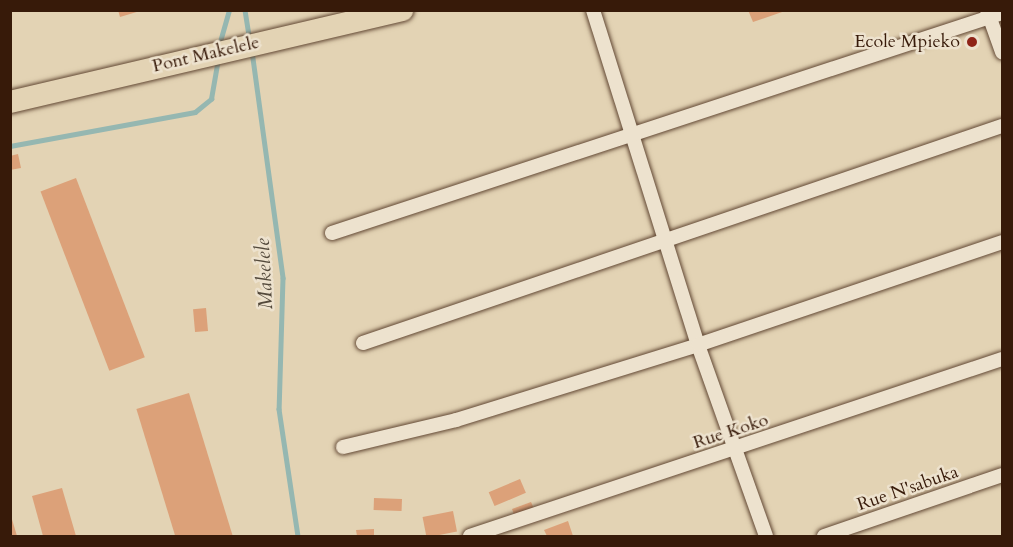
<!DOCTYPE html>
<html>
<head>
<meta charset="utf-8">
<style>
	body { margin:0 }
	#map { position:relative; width:1013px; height:547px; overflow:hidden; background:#e3d3b4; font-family:Cardo,serif }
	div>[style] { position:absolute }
	.stream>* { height:4.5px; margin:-2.25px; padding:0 2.25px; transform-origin:2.25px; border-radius:2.25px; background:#95b7b1 }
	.building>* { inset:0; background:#dca179; transform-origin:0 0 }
	.roads { filter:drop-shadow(0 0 2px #624834) drop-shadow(0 0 2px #624834) }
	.street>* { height:14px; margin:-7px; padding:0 7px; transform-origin:7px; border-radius:7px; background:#ede2ce }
	.primary>* { height:22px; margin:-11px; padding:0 11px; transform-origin:11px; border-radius:11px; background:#e3d3b4 }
	.dots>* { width:16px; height:16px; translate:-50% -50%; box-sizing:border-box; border:3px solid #ede2ce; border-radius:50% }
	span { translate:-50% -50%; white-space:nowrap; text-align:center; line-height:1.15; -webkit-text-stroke:5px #ede2ce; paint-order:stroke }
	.poi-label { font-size:18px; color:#371a09 }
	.right { translate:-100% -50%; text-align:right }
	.street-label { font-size:18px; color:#371a09 }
	.water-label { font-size:20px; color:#53493b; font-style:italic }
	.frame { position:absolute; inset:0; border:12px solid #371a09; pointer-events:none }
</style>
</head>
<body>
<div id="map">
	<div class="stream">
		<div style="left:245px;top:10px;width:30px;rotate:81deg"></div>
		<div style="left:219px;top:45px;width:36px;rotate:-74deg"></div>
		<div style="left:252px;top:51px;width:229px;rotate:82.2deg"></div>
		<div style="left:283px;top:278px;width:131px;rotate:91.7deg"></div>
		<div style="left:279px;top:409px;width:128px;rotate:81.5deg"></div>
		<div style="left:10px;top:146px;width:188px;rotate:-10.4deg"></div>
		<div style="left:195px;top:112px;width:21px;rotate:-39deg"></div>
		<div style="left:211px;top:99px;width:41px;rotate:-80.1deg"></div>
	</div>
	<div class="building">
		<div style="clip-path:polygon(118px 10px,140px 10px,140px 11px,120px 17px)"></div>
		<div style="clip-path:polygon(748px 10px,785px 10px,785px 11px,753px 22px)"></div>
		<div style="clip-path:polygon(18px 154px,21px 168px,10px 170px,10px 156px)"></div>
		<div style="left:76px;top:178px;width:192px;height:38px;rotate:69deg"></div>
		<div style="left:206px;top:308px;width:23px;height:13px;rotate:85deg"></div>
		<div style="left:189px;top:393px;width:149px;height:55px;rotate:73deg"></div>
		<div style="left:520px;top:479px;width:15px;height:34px;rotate:67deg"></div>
		<div style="clip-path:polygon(62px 488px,76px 536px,43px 536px,32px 496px)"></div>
		<div style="left:374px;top:498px;width:28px;height:12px;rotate:2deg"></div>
		<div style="clip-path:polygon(531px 502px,535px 511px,515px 517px,512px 509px)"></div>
		<div style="left:453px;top:511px;width:21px;height:31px;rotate:79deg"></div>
		<div style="clip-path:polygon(10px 516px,11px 516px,17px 536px,10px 536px)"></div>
		<div style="clip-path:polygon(568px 521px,573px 536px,547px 536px,544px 530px)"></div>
		<div style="clip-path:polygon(374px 529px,374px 536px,357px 536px,356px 530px)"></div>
	</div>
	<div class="roads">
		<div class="street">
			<div style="left:593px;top:10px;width:351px;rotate:72.6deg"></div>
			<div style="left:698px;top:345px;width:203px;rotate:70.4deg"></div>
			<div style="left:987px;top:10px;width:45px;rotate:70.3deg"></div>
			<div style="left:332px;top:233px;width:705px;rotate:-18.18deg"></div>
			<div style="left:363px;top:343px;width:675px;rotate:-18.76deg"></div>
			<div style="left:343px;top:447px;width:116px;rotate:-13.4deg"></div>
			<div style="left:456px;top:420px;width:253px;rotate:-17.2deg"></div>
			<div style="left:698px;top:345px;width:321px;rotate:-18.7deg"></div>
			<div style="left:470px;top:536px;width:561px;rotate:-18.4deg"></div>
			<div style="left:824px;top:536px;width:188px;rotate:-18.9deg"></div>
		</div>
		<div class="primary">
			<div style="left:10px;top:102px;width:403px;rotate:-13.2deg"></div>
		</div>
	</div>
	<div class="dots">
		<div style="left:972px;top:42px;background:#8f2418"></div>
	</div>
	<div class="poi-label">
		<span class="right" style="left:960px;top:42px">Ecole Mpieko</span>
	</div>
	<div class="street-label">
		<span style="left:206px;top:55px;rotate:-13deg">Pont Makelele</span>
		<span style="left:731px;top:432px;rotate:-18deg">Rue Koko</span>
		<span style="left:908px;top:489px;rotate:-19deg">Rue N'sabuka</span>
	</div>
	<div class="water-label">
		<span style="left:264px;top:274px;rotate:-93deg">Makelele</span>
	</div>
	<div class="frame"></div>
</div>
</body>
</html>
